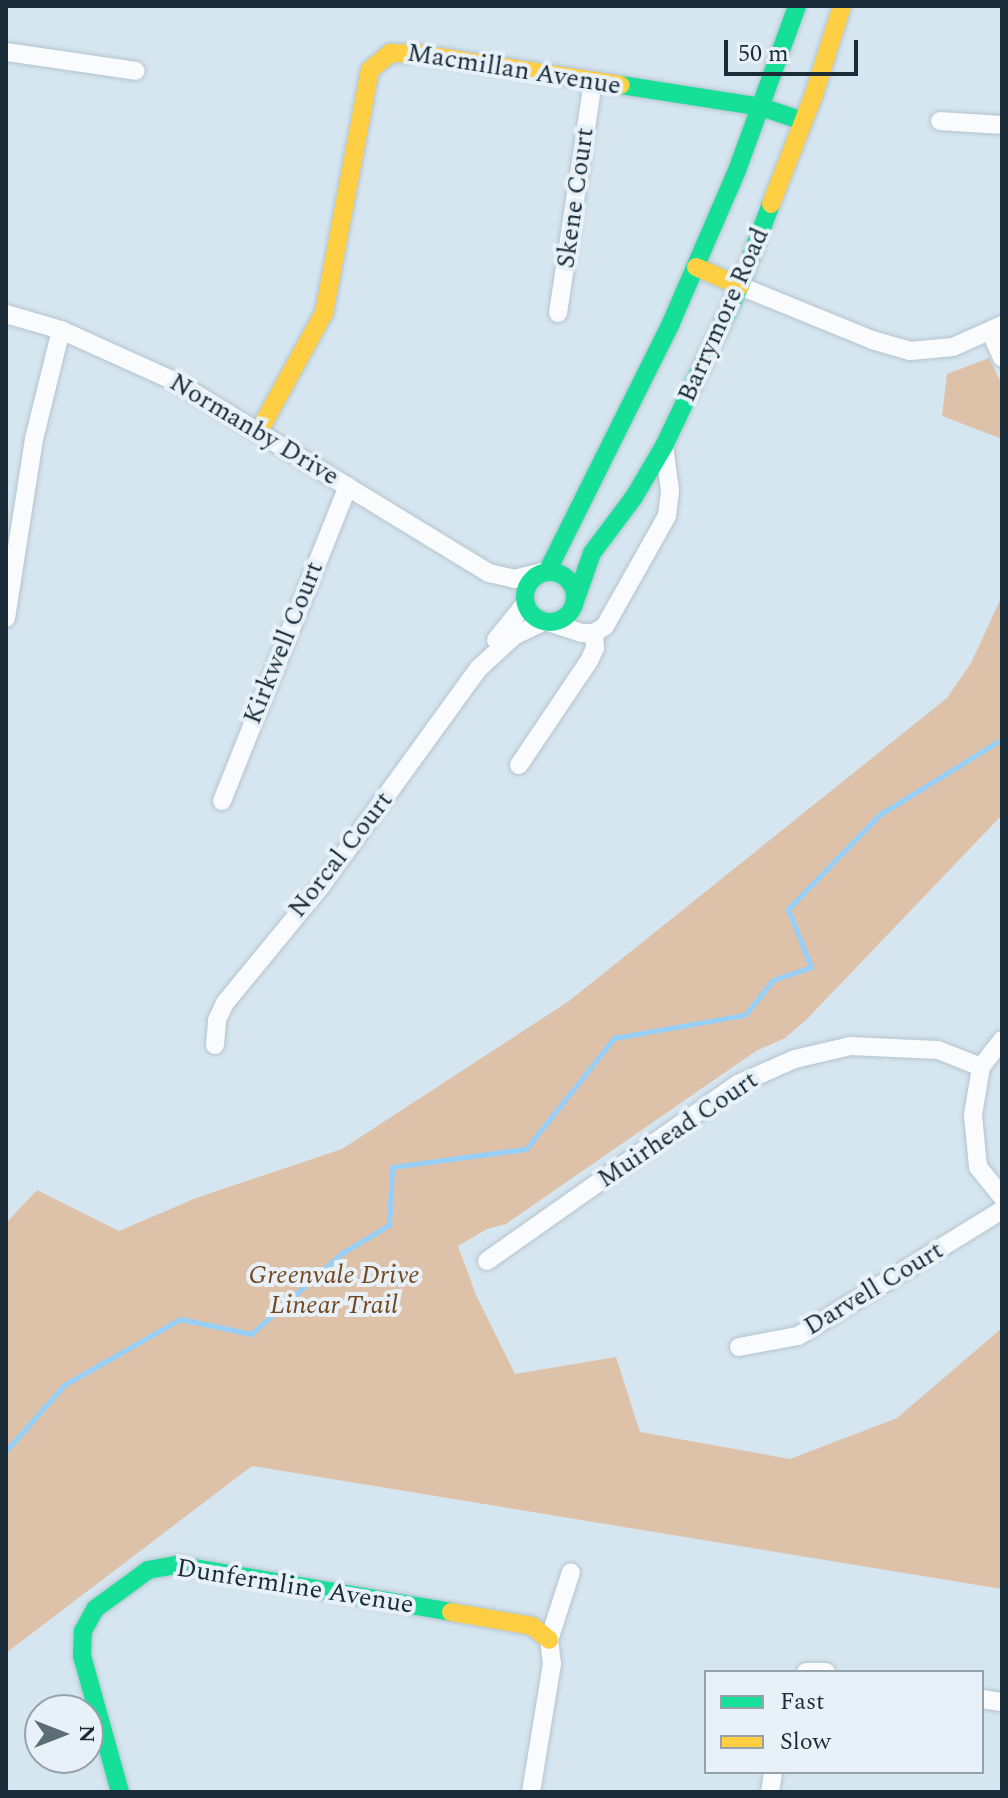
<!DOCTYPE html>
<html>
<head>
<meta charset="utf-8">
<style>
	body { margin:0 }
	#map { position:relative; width:1008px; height:1798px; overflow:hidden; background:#d6e6f0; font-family:Spectral,serif }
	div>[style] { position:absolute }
	.green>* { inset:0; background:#ddc2a9 }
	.stream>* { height:5px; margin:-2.5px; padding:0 2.5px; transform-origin:2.5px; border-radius:2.5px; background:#96d0f8 }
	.roads { filter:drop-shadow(0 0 2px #b4c4cf) drop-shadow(0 0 2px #b4c4cf) }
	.street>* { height:18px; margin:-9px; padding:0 9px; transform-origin:9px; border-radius:9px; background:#f9fbfd }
	.fast>* { height:18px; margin:-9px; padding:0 9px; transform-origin:9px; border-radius:9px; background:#16e098 }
	.fast>.ring { margin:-9px; padding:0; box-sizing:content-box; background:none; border:18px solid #16e098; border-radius:50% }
	.slow>* { height:18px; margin:-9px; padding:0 9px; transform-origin:9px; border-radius:9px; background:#ffcf43 }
	span { translate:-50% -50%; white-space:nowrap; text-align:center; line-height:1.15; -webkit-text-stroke:8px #e8f1f8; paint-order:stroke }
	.street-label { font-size:26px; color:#1a2c38 }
	.park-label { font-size:26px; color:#74481e; font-style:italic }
	.frame { position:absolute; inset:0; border:8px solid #1a2c38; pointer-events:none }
	.legend { position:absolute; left:704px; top:1670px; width:280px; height:104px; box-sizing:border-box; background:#e8f1f8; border:2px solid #96a2ab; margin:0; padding:10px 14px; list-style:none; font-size:24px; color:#1a2c38 }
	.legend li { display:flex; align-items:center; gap:16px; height:40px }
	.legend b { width:40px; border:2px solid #96a2ab }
	.north { position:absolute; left:24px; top:1694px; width:80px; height:80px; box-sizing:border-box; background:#e8f1f8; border:2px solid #96a2ab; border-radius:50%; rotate:90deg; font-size:22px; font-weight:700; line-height:32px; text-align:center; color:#1a2c38 }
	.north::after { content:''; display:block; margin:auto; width:28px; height:36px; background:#5c6d78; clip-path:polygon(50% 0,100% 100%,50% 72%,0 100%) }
	.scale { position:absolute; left:724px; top:40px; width:134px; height:36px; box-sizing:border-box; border:4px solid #1a2c38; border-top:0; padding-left:10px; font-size:24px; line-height:28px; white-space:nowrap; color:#1a2c38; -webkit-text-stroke:6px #e8f1f8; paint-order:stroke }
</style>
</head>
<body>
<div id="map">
	<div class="green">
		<div style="clip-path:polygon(989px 358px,1002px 385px,1002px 439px,942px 416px,947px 374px)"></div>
		<div style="clip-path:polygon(1002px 596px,1002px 815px,807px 1019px,785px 1038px,756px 1051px,506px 1224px,487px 1229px,458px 1246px,476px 1295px,515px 1374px,616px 1357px,640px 1432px,790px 1459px,897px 1418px,1002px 1328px,1002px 1589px,252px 1466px,6px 1653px,6px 1223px,37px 1190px,119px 1231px,196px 1198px,342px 1149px,569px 1001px,947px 698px,971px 663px)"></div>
	</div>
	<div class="stream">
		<div style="left:6px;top:1451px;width:88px;rotate:-48.7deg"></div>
		<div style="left:64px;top:1385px;width:133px;rotate:-29.6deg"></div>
		<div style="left:180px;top:1319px;width:73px;rotate:11.9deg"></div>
		<div style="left:251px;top:1334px;width:122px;rotate:-41.7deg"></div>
		<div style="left:342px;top:1253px;width:55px;rotate:-30.8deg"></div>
		<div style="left:389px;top:1225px;width:58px;rotate:-87deg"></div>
		<div style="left:392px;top:1167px;width:135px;rotate:-7.7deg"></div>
		<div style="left:526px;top:1149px;width:142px;rotate:-51.6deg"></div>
		<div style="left:614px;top:1038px;width:133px;rotate:-10deg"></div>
		<div style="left:745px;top:1015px;width:45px;rotate:-51.3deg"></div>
		<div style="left:773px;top:980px;width:40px;rotate:-18.9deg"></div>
		<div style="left:811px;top:967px;width:62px;rotate:-111.6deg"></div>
		<div style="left:788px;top:909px;width:131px;rotate:-45.9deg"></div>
		<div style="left:879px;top:815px;width:145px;rotate:-31.7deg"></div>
	</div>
	<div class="roads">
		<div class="street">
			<div style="left:6px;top:52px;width:131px;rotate:8.3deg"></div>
			<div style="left:940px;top:121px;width:62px;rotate:3.7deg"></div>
			<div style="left:740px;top:286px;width:143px;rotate:22.2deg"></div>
			<div style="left:872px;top:340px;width:40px;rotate:16deg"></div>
			<div style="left:910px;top:351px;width:43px;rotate:-5.3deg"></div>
			<div style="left:953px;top:347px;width:54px;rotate:-24.2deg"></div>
			<div style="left:558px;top:313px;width:234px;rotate:-81.4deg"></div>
			<div style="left:6px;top:314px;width:57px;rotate:16.2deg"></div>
			<div style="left:61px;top:330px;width:126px;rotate:24.3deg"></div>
			<div style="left:176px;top:382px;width:367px;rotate:31.4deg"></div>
			<div style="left:489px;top:573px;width:26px;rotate:13deg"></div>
			<div style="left:514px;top:579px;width:30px;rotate:-14deg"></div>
			<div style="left:991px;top:333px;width:27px;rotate:66deg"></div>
			<div style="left:6px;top:618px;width:181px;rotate:-81.1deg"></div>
			<div style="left:34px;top:439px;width:112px;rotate:-76.1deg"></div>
			<div style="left:551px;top:623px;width:32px;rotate:18deg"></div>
			<div style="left:581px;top:633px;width:13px"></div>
			<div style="left:594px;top:633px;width:13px;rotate:-32deg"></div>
			<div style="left:605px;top:626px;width:126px;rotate:-60.6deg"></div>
			<div style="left:667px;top:516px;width:26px;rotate:-83deg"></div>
			<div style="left:670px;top:490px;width:44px;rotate:-97.8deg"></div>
			<div style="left:496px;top:640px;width:46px;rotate:-51.1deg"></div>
			<div style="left:519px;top:765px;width:125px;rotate:-56.1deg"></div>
			<div style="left:589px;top:661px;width:14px;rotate:-65deg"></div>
			<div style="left:595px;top:648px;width:15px;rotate:-94deg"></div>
			<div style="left:222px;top:801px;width:339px;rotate:-68.2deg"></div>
			<div style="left:1002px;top:1040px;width:34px;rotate:128deg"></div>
			<div style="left:981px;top:1067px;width:49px;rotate:99.5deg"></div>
			<div style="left:973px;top:1115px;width:52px;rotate:84.5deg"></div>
			<div style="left:978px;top:1167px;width:38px;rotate:51deg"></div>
			<div style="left:215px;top:1045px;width:25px;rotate:-85deg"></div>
			<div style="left:217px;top:1020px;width:19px;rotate:-65deg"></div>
			<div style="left:225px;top:1003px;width:151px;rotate:-50.6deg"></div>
			<div style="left:321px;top:886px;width:268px;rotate:-54.1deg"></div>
			<div style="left:478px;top:669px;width:49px;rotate:-42.5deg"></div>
			<div style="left:514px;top:636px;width:32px;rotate:-26deg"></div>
			<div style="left:487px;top:1261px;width:307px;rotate:-35.2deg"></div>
			<div style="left:738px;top:1084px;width:62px;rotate:-23.7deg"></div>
			<div style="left:795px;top:1059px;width:57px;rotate:-13.3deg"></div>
			<div style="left:850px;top:1046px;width:88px;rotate:2.6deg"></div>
			<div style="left:938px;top:1050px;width:46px;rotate:21.6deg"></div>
			<div style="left:739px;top:1347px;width:60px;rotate:-10.6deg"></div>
			<div style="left:798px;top:1336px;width:240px;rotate:-31.7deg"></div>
			<div style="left:806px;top:1672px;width:20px"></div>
			<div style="left:982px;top:1699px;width:20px;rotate:9deg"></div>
			<div style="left:531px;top:1792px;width:130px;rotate:-80.7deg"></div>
			<div style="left:552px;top:1664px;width:24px;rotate:-97deg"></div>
			<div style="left:549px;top:1640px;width:71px;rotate:-72.1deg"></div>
			<div style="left:770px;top:1792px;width:20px;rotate:-81deg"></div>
		</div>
		<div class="fast">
			<div style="left:621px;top:85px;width:142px;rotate:8.9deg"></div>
			<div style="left:761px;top:107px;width:44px;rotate:18.4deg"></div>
			<div class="ring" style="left:525px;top:572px;width:32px;height:32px"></div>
			<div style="left:547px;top:572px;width:278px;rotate:-63.5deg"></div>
			<div style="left:671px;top:323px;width:163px;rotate:-66.6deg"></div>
			<div style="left:736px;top:173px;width:178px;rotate:-69.9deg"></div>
			<div style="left:573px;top:607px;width:57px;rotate:-70.6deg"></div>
			<div style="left:592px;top:553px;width:70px;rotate:-53.1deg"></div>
			<div style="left:634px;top:497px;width:59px;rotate:-59.5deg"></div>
			<div style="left:664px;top:446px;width:177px;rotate:-64.6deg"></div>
			<div style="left:740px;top:286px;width:88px;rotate:-69.3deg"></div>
			<div style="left:120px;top:1792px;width:141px;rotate:-105.6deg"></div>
			<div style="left:82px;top:1656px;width:25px;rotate:-88deg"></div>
			<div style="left:83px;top:1631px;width:25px;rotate:-61deg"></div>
			<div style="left:95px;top:1609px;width:66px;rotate:-36.3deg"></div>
			<div style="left:148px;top:1570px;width:29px;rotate:-10deg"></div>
			<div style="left:177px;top:1565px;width:278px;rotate:9.7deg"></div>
		</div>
		<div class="slow">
			<div style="left:771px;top:204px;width:118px;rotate:-68.6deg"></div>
			<div style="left:814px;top:94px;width:92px;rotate:-72.3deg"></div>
			<div style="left:696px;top:267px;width:48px;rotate:23.4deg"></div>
			<div style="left:259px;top:431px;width:135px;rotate:-61.2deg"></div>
			<div style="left:324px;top:313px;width:247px;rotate:-79.3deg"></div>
			<div style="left:370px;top:70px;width:26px;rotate:-40deg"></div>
			<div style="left:390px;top:53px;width:30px;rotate:2deg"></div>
			<div style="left:420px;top:54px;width:203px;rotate:8.8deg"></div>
			<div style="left:451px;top:1612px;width:82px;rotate:9.8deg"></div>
			<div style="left:532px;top:1626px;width:22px;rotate:39deg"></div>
		</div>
	</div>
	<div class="street-label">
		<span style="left:514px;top:70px;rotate:9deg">Macmillan Avenue</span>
		<span style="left:576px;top:198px;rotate:-82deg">Skene Court</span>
		<span style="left:724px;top:315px;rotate:-66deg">Barrymore Road</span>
		<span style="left:254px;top:430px;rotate:31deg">Normanby Drive</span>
		<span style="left:284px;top:643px;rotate:-68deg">Kirkwell Court</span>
		<span style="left:341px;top:855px;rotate:-52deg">Norcal Court</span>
		<span style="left:678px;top:1130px;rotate:-34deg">Muirhead Court</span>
		<span style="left:874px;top:1289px;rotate:-31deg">Darvell Court</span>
		<span style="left:295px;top:1587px;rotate:9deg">Dunfermline Avenue</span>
	</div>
	<div class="park-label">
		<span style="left:334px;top:1291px">Greenvale Drive<br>Linear Trail</span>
	</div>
	<div class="frame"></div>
	<ul class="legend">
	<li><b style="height:10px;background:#16e098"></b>Fast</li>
	<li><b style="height:10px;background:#ffcf43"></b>Slow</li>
	</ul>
	<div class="north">N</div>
	<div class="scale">50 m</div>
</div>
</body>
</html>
